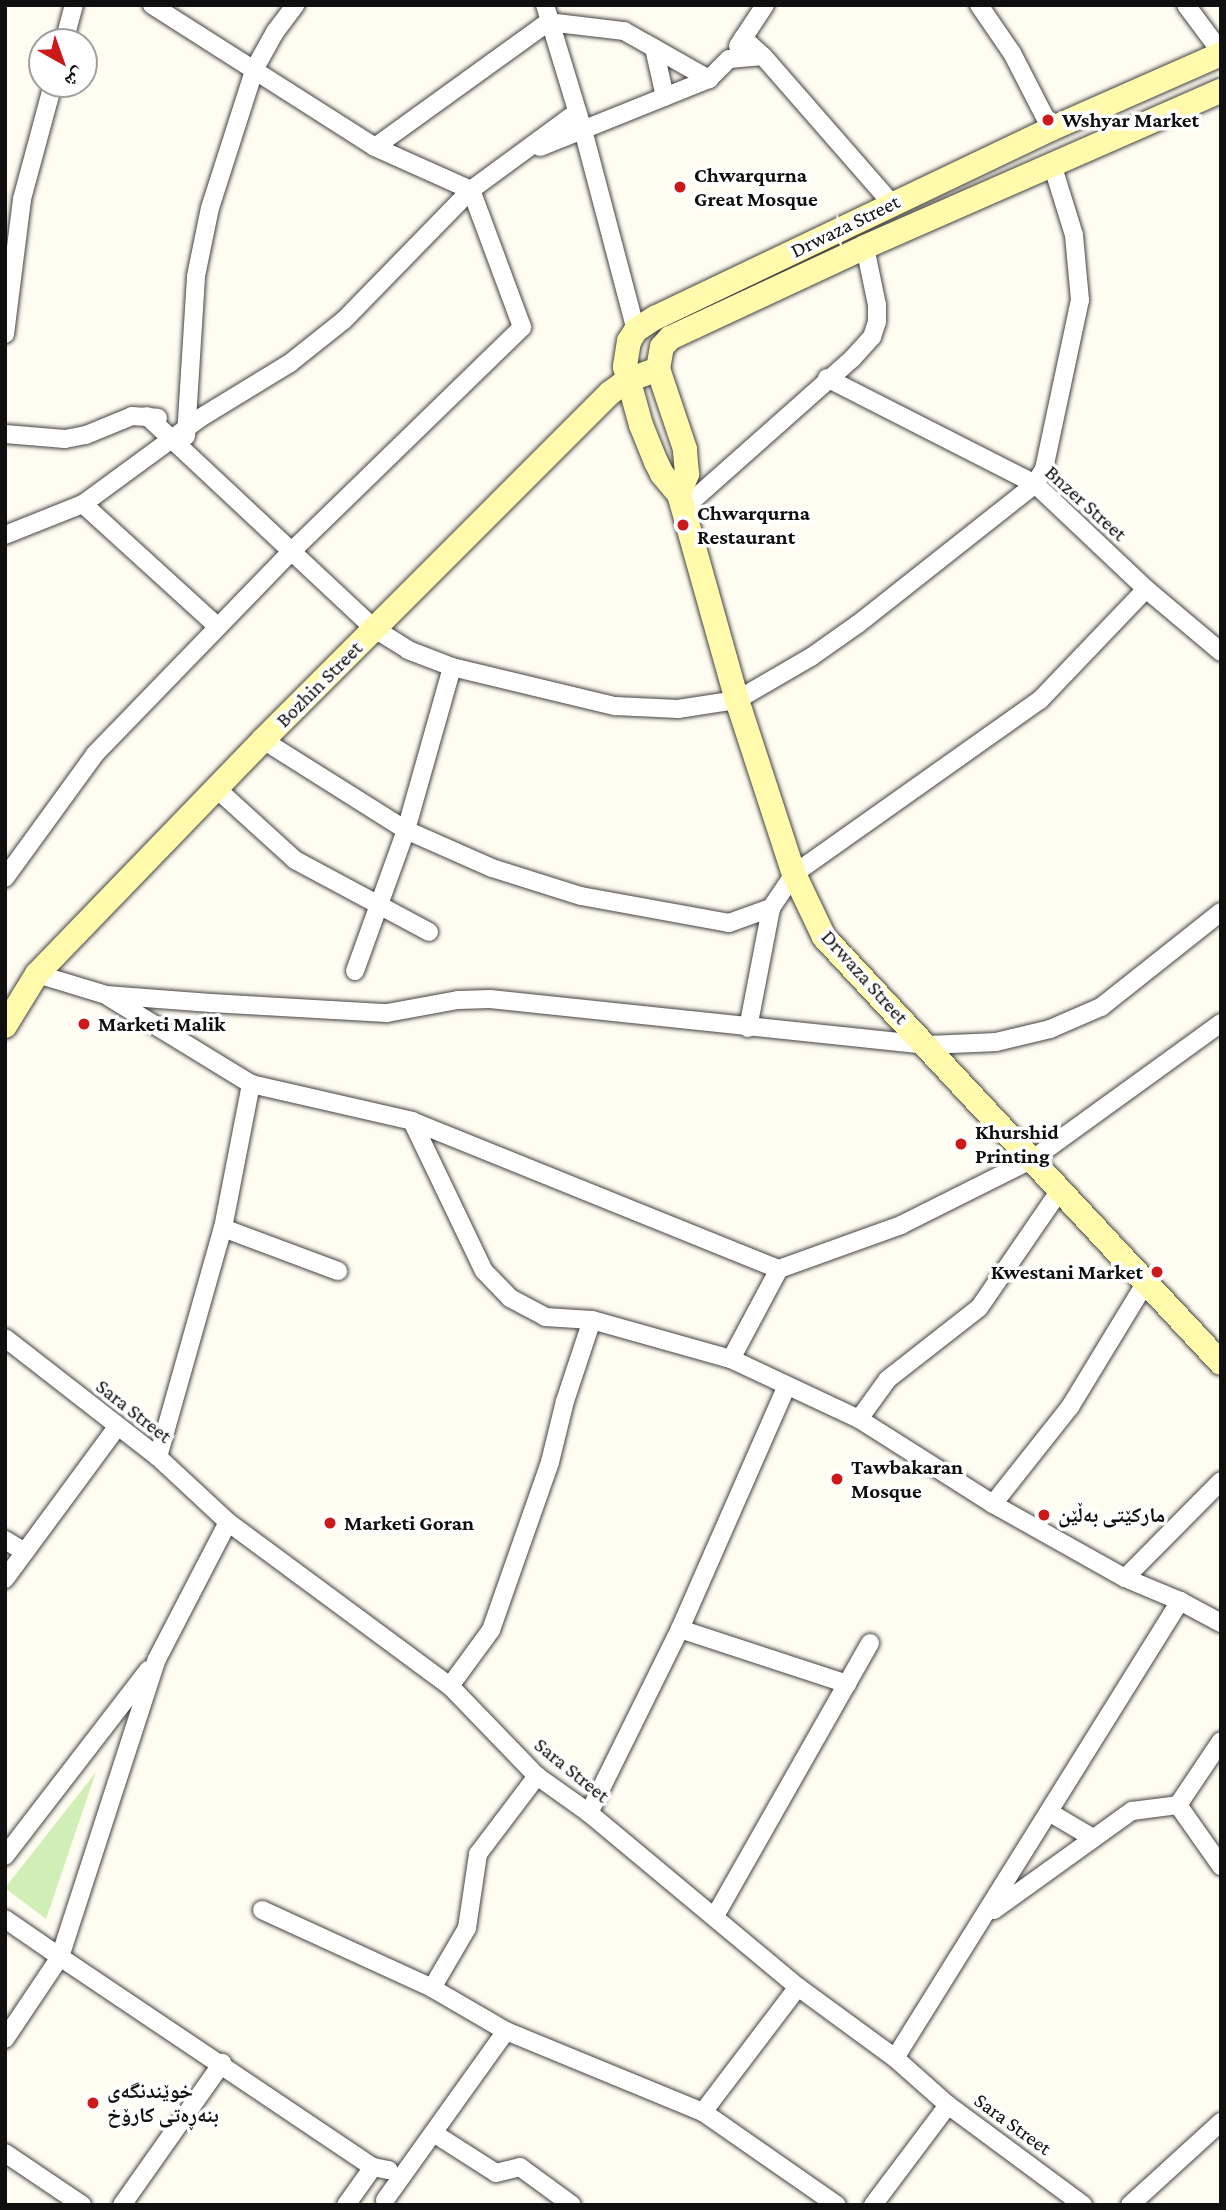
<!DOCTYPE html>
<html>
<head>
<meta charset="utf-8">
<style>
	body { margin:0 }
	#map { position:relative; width:1226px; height:2210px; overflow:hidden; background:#fffdf1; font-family:"Crimson Pro","Noto Naskh Arabic",serif }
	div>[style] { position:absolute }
	.green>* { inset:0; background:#d0eeb6 }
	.roads { filter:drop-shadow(0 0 2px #424242) drop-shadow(0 0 2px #424242) }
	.street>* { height:18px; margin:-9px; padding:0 9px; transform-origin:9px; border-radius:9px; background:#fff }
	.secondary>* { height:24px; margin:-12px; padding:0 12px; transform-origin:12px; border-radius:12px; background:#fffaac }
	.dots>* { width:19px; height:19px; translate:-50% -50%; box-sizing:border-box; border:4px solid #fff; border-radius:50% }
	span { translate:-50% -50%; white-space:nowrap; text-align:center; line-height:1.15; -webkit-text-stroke:7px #fff; paint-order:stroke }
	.poi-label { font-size:21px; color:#0f0f0f; font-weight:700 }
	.left { translate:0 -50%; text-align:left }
	.right { translate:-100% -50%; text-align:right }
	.street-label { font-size:21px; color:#0f0f0f }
	.frame { position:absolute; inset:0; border:7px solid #0f0f0f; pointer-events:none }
	.north { position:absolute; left:28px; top:28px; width:70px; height:70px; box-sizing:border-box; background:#fff; border:2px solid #9f9f9f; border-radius:50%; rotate:140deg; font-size:19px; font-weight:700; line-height:28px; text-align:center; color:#0f0f0f }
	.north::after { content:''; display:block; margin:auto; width:24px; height:32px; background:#cc1a1a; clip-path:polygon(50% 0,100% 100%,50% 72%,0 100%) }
</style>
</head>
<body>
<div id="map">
	<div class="green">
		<div style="clip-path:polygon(96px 1772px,46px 1919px,5px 1888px)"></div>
	</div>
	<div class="roads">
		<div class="street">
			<div style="left:152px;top:5px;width:264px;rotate:32.5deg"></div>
			<div style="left:375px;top:147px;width:213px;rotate:-35.8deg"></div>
			<div style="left:548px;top:22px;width:77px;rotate:6.8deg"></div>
			<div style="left:624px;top:31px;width:98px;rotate:29.5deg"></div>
			<div style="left:709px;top:79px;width:28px;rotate:-45deg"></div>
			<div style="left:729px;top:59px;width:34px;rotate:-5deg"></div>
			<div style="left:545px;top:5px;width:131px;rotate:73.1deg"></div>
			<div style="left:583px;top:130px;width:207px;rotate:75.2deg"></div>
			<div style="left:979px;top:5px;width:58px;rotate:55.5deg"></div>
			<div style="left:1012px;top:53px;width:85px;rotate:62.8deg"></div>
			<div style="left:1186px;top:5px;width:59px;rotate:53.3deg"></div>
			<div style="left:743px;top:38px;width:27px;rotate:42deg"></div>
			<div style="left:763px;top:56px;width:196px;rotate:48.9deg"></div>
			<div style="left:64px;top:42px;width:38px;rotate:-75deg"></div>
			<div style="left:738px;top:46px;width:49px;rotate:-56.6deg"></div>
			<div style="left:654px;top:48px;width:50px;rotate:77.3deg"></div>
			<div style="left:540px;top:147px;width:182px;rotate:-21.9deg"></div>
			<div style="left:5px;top:334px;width:136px;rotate:-82.8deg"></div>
			<div style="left:22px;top:199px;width:119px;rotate:-74.9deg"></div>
			<div style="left:827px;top:378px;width:233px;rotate:27deg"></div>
			<div style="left:1035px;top:484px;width:153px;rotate:43.4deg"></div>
			<div style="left:1146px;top:589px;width:98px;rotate:40deg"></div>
			<div style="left:147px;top:416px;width:312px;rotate:43.1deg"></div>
			<div style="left:375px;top:629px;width:39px;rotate:32deg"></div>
			<div style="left:408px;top:650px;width:47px;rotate:21.1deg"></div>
			<div style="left:452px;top:667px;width:168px;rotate:13.5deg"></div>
			<div style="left:615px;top:706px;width:63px;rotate:2.7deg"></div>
			<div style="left:678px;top:709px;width:60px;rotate:-8.7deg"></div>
			<div style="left:737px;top:700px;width:86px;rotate:-30.2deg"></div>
			<div style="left:811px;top:657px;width:57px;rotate:-35.1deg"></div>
			<div style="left:858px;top:624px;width:226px;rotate:-38.3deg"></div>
			<div style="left:1035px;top:484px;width:17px;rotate:-59deg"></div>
			<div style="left:1044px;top:469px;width:173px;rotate:-78deg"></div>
			<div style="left:1080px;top:300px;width:65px;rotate:-95.3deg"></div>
			<div style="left:1074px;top:235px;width:74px;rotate:-107.2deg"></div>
			<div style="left:5px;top:434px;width:60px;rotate:4.8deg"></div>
			<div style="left:65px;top:439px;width:21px;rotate:-11deg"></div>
			<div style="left:86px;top:435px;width:50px;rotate:-22.4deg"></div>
			<div style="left:132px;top:416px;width:26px;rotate:4deg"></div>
			<div style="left:186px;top:436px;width:160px;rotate:-86.4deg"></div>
			<div style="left:196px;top:276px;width:69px;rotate:-78.4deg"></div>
			<div style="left:210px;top:208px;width:147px;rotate:-72.2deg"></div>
			<div style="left:255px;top:68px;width:41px;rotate:-60.9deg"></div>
			<div style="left:275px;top:32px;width:34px;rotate:-53deg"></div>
			<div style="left:83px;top:504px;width:181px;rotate:42.3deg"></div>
			<div style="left:684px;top:508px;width:225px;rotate:-41.6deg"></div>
			<div style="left:852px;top:359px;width:30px;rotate:-48deg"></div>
			<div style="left:872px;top:337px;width:16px;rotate:-72deg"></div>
			<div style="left:877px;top:322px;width:17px;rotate:-90deg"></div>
			<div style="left:877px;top:305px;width:59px;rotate:-101.7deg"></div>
			<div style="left:5px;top:535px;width:84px;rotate:-21.7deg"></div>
			<div style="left:83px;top:504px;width:145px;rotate:-36.3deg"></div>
			<div style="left:200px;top:418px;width:105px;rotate:-31.4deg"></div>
			<div style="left:290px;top:363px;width:69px;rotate:-38.5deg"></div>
			<div style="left:344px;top:320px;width:182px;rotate:-45.7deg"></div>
			<div style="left:471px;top:190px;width:132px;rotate:-36.3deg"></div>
			<div style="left:263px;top:740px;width:169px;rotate:32.2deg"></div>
			<div style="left:406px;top:830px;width:94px;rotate:23.8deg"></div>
			<div style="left:492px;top:868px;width:93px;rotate:17.5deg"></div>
			<div style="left:581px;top:896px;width:150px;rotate:10.3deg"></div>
			<div style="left:729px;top:923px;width:45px;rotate:-19.7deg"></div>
			<div style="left:771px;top:908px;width:41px;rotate:-55.9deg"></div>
			<div style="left:794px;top:874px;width:301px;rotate:-35.3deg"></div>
			<div style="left:1040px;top:700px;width:153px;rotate:-46.3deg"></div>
			<div style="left:217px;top:789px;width:105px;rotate:42.3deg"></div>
			<div style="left:295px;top:860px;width:152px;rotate:28.2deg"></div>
			<div style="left:5px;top:878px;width:153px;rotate:-54deg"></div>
			<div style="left:95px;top:754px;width:283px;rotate:-45.9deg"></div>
			<div style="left:292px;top:551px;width:321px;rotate:-44.2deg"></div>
			<div style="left:522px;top:327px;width:146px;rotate:-110.4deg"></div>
			<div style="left:471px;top:190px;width:105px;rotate:-155.9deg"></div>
			<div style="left:355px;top:971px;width:150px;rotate:-70.1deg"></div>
			<div style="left:406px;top:830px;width:169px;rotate:-74.2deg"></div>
			<div style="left:37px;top:974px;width:72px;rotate:16.9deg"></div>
			<div style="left:106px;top:995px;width:105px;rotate:4.4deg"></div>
			<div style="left:211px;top:1003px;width:176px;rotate:3.3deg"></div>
			<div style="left:387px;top:1013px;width:72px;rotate:-10.4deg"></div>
			<div style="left:458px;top:1000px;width:32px;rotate:-2deg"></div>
			<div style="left:490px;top:999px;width:440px;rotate:6deg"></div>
			<div style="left:928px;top:1045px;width:68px;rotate:-2.5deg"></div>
			<div style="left:996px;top:1042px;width:56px;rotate:-13.5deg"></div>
			<div style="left:1050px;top:1029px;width:56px;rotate:-23.3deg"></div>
			<div style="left:1101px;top:1007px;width:153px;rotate:-38.4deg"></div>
			<div style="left:109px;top:997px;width:167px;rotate:31.5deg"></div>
			<div style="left:251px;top:1084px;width:165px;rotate:12.9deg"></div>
			<div style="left:412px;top:1121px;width:396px;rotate:22deg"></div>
			<div style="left:748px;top:1028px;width:122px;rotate:-79.1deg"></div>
			<div style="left:412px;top:1121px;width:166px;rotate:64.4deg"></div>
			<div style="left:484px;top:1271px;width:37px;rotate:46deg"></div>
			<div style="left:510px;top:1298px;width:40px;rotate:28deg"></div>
			<div style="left:545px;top:1317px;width:47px;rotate:3.7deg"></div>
			<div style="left:592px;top:1320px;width:144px;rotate:15.7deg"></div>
			<div style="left:731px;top:1359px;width:141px;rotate:25.1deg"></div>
			<div style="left:859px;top:1419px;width:159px;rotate:32.4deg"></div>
			<div style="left:993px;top:1504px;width:151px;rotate:29.3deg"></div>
			<div style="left:1125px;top:1578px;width:60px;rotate:22.7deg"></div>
			<div style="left:1180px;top:1601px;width:47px;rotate:28.2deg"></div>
			<div style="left:223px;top:1228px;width:123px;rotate:20.5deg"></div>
			<div style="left:5px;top:1338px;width:194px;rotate:37.9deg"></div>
			<div style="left:158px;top:1457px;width:96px;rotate:42.9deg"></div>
			<div style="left:228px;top:1522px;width:276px;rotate:36.5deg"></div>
			<div style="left:450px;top:1686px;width:125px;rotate:46deg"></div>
			<div style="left:537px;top:1776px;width:64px;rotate:35.4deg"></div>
			<div style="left:589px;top:1813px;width:272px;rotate:39.8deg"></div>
			<div style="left:798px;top:1987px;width:120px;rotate:36.2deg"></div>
			<div style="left:895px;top:2058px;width:71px;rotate:41.6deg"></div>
			<div style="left:948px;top:2105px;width:168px;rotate:36.5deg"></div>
			<div style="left:731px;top:1359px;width:102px;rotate:-61.9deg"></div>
			<div style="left:779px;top:1269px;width:130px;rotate:-19.8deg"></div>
			<div style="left:901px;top:1225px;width:148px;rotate:-26.6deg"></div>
			<div style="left:1033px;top:1159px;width:232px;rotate:-35.9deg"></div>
			<div style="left:859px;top:1419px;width:49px;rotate:-54.1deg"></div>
			<div style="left:888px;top:1379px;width:115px;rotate:-38deg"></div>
			<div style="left:979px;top:1308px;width:143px;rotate:-55.5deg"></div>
			<div style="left:158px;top:1457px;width:238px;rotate:-74.2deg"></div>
			<div style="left:223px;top:1228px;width:147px;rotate:-79deg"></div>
			<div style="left:993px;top:1504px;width:124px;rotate:-51.6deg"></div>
			<div style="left:1070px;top:1407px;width:146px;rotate:-58.7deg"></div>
			<div style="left:5px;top:1540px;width:23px;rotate:31deg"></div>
			<div style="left:1125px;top:1578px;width:136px;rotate:-45.3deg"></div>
			<div style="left:5px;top:1579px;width:189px;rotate:-53.6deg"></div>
			<div style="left:680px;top:1629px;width:176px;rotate:18.2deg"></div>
			<div style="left:450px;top:1686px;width:69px;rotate:-53.8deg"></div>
			<div style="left:491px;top:1630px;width:178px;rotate:-70.6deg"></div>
			<div style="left:550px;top:1462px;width:63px;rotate:-76.2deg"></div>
			<div style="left:565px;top:1401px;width:85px;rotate:-71.6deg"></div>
			<div style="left:1178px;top:1805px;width:77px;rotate:-56.1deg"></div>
			<div style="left:1049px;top:1812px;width:51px;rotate:30.6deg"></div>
			<div style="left:589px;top:1813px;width:205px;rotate:-63.7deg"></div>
			<div style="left:680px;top:1629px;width:264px;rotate:-66.3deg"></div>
			<div style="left:5px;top:1856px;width:235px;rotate:-52.4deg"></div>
			<div style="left:262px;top:1910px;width:187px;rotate:24.6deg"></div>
			<div style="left:432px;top:1988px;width:86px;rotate:30.2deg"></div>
			<div style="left:506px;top:2031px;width:208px;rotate:125.6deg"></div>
			<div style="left:994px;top:1910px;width:170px;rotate:-35.7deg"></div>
			<div style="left:1132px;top:1811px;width:46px;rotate:-7.4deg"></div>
			<div style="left:1178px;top:1805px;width:75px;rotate:54.8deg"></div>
			<div style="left:715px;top:1916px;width:314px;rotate:-60.4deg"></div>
			<div style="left:5px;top:1919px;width:67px;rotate:34.6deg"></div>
			<div style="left:60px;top:1957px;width:313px;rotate:-72deg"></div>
			<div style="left:157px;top:1659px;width:154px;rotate:-62.6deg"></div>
			<div style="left:432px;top:1988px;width:69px;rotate:-59.7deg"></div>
			<div style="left:467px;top:1928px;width:75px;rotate:-81.5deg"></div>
			<div style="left:478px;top:1854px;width:98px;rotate:-52.9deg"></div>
			<div style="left:506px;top:2031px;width:213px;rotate:22.4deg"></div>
			<div style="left:703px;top:2112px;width:157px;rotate:-52.8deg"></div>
			<div style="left:5px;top:2039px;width:99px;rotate:-56.1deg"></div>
			<div style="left:60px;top:1957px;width:377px;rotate:33.9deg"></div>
			<div style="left:373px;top:2167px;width:16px;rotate:11deg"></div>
			<div style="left:895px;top:2058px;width:539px;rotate:-58.05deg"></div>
			<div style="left:703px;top:2112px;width:163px;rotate:34.8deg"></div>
			<div style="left:435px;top:2134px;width:72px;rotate:32.6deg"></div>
			<div style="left:496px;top:2173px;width:25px;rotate:-14deg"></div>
			<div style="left:520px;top:2167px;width:64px;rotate:36.2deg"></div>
			<div style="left:5px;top:2153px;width:93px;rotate:34deg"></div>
			<div style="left:122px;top:2205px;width:174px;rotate:-54.8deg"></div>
			<div style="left:346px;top:2205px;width:47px;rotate:-54.6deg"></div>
			<div style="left:873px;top:2205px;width:125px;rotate:-53.1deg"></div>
			<div style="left:1130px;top:2205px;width:123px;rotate:-42.4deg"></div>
		</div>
		<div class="secondary">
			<div style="left:1221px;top:54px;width:186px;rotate:156.2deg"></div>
			<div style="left:1051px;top:129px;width:437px;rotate:154.5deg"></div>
			<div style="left:656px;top:317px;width:24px;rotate:147deg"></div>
			<div style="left:636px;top:330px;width:13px;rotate:122deg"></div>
			<div style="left:629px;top:341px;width:26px;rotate:99deg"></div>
			<div style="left:625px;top:367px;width:60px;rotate:74.6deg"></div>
			<div style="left:641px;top:425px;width:40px;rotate:68deg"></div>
			<div style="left:656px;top:462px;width:13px;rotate:63deg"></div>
			<div style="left:662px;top:474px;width:26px;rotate:50deg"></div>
			<div style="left:679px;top:494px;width:214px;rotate:74.3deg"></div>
			<div style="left:737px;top:700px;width:183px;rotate:71.9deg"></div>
			<div style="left:794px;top:874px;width:70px;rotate:64.5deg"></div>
			<div style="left:824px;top:937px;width:582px;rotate:47.02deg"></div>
			<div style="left:679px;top:494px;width:22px;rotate:-68deg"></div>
			<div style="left:687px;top:474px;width:25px;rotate:-95deg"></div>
			<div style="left:685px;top:449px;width:84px;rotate:-108.6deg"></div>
			<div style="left:658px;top:369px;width:22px;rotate:-80deg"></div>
			<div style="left:662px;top:347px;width:12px;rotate:-48deg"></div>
			<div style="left:670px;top:338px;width:215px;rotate:-25deg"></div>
			<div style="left:865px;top:247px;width:389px;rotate:-23.7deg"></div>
			<div style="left:5px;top:1026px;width:61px;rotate:-58.4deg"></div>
			<div style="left:37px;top:974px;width:325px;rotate:-46deg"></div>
			<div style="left:263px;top:740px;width:491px;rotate:-45deg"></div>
			<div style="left:610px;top:393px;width:22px;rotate:-36deg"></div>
			<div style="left:628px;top:380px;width:32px;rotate:-20deg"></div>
		</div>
	</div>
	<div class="dots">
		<div style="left:1048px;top:120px;background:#cc1a1a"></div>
		<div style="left:680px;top:187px;background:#cc1a1a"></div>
		<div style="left:683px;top:525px;background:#cc1a1a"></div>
		<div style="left:84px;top:1024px;background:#cc1a1a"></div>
		<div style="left:961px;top:1144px;background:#cc1a1a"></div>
		<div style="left:1157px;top:1272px;background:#cc1a1a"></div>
		<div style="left:837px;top:1479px;background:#cc1a1a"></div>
		<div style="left:1044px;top:1515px;background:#cc1a1a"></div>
		<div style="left:330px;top:1523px;background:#cc1a1a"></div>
		<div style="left:93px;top:2103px;background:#cc1a1a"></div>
	</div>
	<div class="poi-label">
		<span class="left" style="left:1062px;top:120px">Wshyar Market</span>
		<span class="left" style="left:694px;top:187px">Chwarqurna<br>Great Mosque</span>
		<span class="left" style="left:697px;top:525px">Chwarqurna<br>Restaurant</span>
		<span class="left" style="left:98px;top:1024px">Marketi Malik</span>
		<span class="left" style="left:975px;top:1144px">Khurshid<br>Printing</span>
		<span class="right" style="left:1143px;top:1272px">Kwestani Market</span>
		<span class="left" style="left:851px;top:1479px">Tawbakaran<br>Mosque</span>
		<span class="left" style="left:1058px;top:1515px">مارکێتی بەڵێن</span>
		<span class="left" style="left:344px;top:1523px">Marketi Goran</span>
		<span class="left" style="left:107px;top:2103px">خوێندنگەی<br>بنەڕەتی کارۆخ</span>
	</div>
	<div class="street-label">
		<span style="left:845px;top:226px;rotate:-26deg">Drwaza Street</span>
		<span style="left:1086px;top:503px;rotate:42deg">Bnzer Street</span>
		<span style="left:319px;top:684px;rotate:-45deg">Bozhin Street</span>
		<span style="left:865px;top:977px;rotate:48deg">Drwaza Street</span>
		<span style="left:134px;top:1411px;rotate:38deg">Sara Street</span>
		<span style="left:572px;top:1770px;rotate:39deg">Sara Street</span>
		<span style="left:1013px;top:2124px;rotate:36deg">Sara Street</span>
	</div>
	<div class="frame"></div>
	<div class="north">ش</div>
</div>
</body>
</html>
